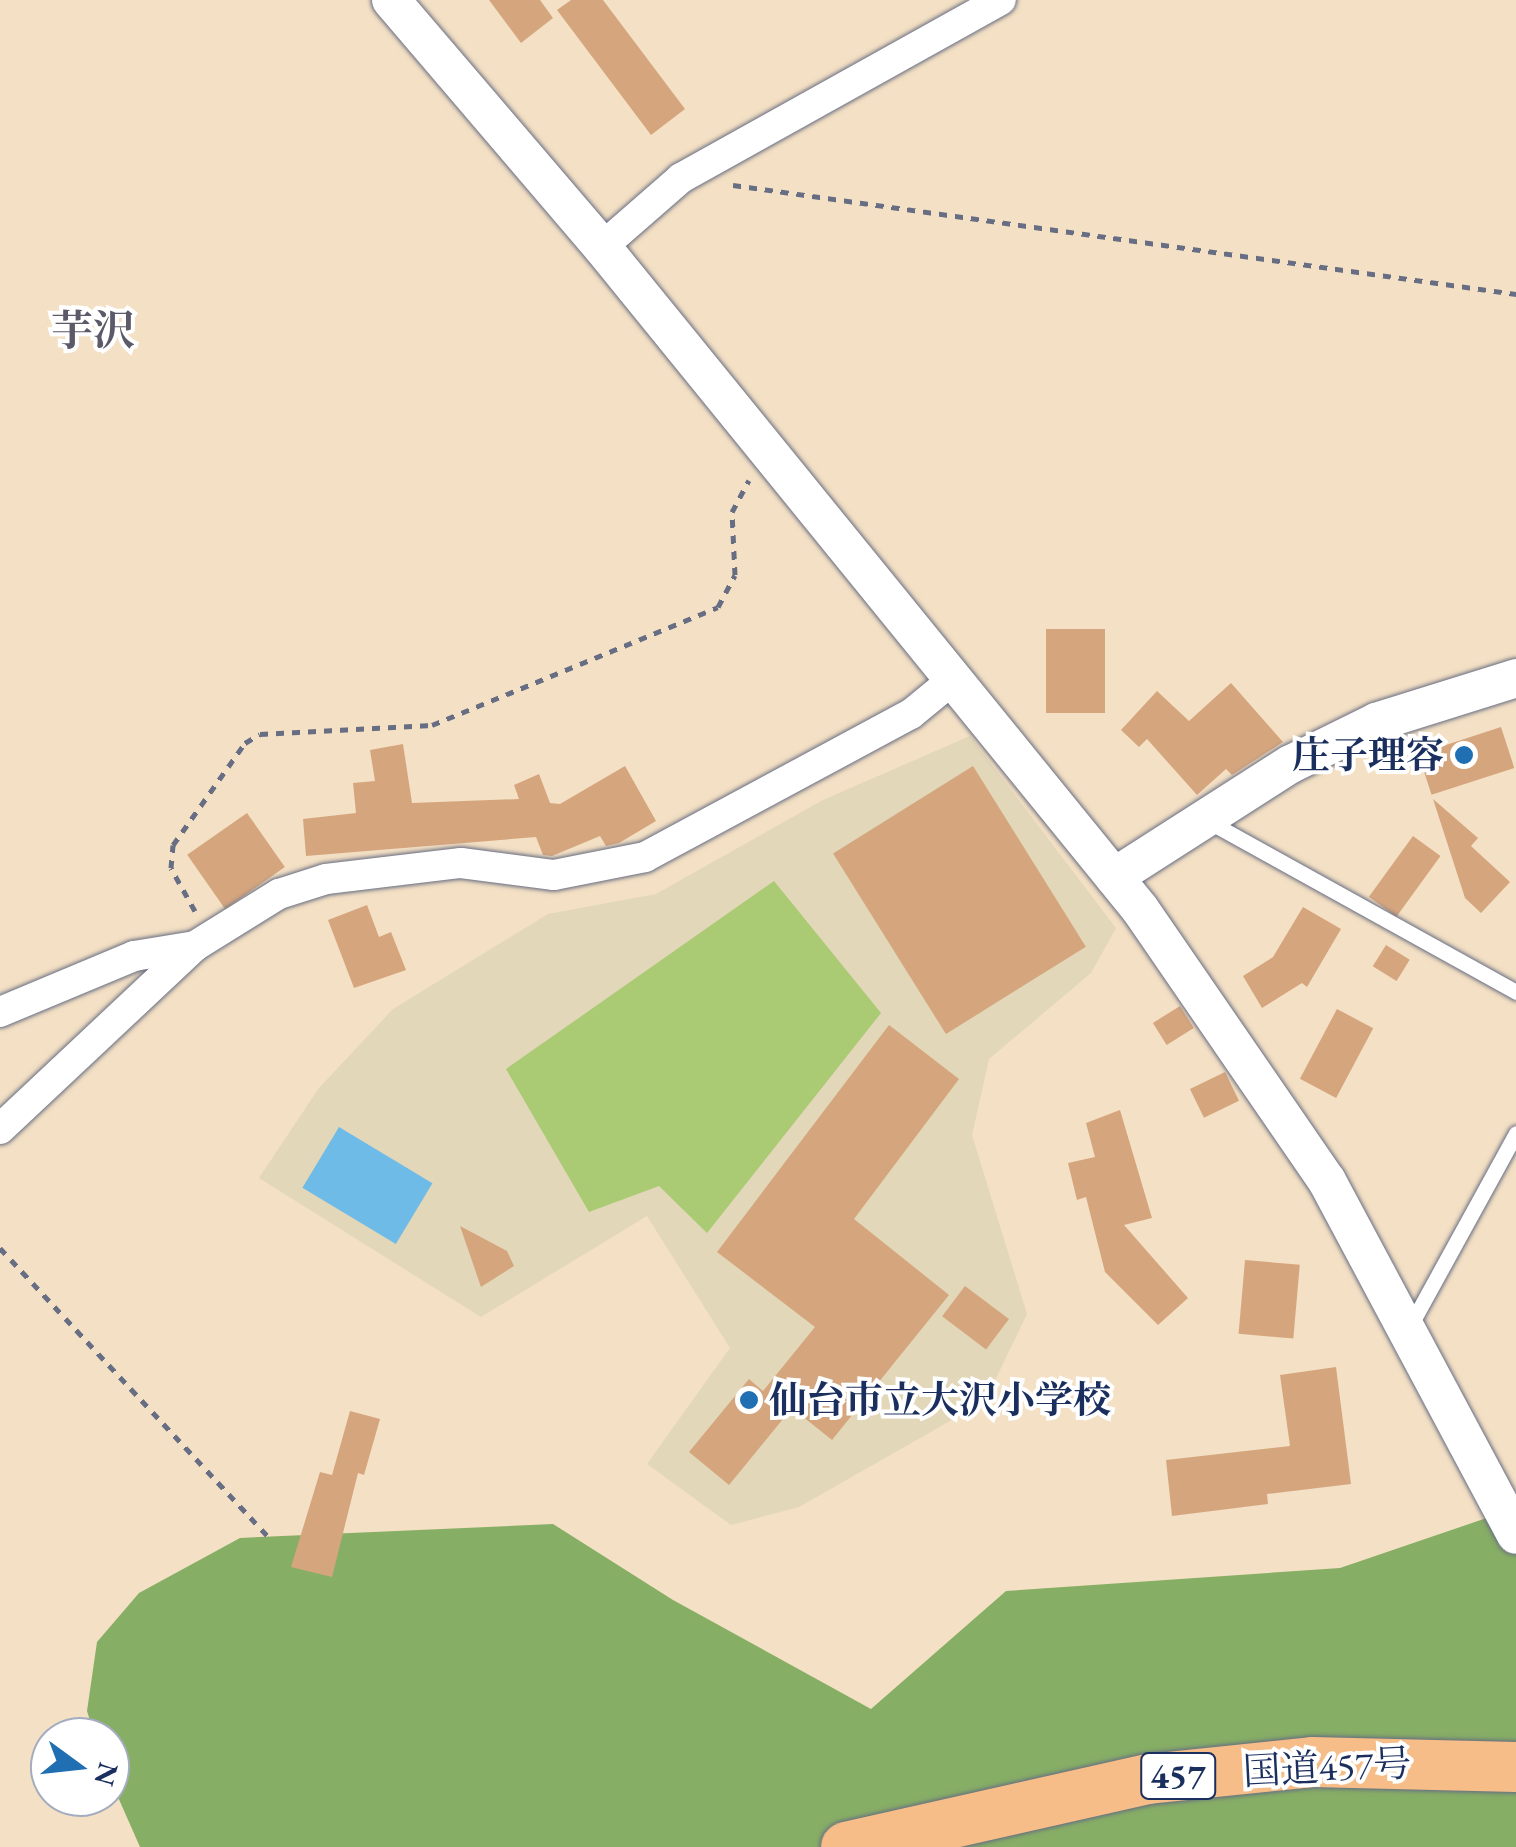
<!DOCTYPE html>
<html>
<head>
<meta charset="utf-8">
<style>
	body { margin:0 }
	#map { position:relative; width:1516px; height:1847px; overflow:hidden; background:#f4e0c4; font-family:"EB Garamond","Noto Serif JP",serif }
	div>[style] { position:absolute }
	.built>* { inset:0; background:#e2d7b8 }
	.green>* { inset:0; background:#aaca73 }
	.forest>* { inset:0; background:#87ae65 }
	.water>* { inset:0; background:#6ebbe8; transform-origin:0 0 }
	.building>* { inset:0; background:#d5a67e; transform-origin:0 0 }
	.path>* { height:5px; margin-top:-2.5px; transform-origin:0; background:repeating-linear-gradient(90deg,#676d82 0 8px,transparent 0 16px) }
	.roads { filter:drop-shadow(0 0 2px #676d82) drop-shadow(0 0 2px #676d82) }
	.service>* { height:15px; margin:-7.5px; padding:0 7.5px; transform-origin:7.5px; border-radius:7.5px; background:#fff }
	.minor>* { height:30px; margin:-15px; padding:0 15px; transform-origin:15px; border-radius:15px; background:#fff }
	.tertiary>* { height:38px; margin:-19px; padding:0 19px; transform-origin:19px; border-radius:19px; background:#fff }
	.trunk>* { height:50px; margin:-25px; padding:0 25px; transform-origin:25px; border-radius:25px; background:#f7bd88 }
	.dots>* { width:28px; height:28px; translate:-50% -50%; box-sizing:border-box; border:5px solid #fff; border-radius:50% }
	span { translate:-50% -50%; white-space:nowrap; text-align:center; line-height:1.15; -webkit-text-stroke:8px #fff; paint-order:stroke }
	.shield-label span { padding:2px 8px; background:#fff; border:2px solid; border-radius:8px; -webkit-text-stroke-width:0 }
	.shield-label { font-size:35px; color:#1b2f5e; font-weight:700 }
	.poi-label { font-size:38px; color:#1b2f5e; font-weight:700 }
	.right { translate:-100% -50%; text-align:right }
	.left { translate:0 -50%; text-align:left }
	.street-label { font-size:38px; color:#1b2f5e }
	.quarter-label { font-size:42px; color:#5c5969; font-weight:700 }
	.north { position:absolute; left:30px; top:1717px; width:100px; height:100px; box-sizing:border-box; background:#fff; border:2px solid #a4acbf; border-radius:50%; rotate:105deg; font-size:28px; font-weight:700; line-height:40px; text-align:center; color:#1b2f5e }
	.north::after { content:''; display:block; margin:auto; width:35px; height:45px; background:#1f6fb2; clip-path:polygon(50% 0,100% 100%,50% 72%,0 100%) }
</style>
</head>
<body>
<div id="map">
	<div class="built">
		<div style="clip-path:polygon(970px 736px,1116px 928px,1091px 973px,989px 1059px,972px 1135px,1027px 1314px,985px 1401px,799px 1507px,731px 1525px,647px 1464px,730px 1348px,647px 1216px,481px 1317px,259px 1178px,319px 1088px,393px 1009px,548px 914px,656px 894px,823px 800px)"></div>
	</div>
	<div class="green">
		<div style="clip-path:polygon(774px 881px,881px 1013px,707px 1233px,659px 1186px,589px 1212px,506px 1069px)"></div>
	</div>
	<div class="forest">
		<div style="clip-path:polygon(1516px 1508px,1516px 1847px,140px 1847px,110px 1779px,110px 1737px,95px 1737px,87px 1711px,97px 1642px,139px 1593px,240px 1538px,553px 1524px,673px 1600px,871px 1709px,1006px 1591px,1340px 1568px)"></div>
	</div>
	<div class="water">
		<div style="left:339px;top:1127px;width:109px;height:71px;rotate:31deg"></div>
	</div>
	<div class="building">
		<div style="clip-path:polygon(489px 0,540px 0,553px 18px,521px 43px)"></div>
		<div style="clip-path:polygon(571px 0,603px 0,685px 109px,651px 135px,557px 10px)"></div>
		<div style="left:1046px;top:629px;width:59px;height:84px"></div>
		<div style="clip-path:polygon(1231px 683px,1283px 742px,1232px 775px,1226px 769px,1197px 795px,1147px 739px,1139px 747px,1121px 730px,1157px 691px,1189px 721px)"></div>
		<div style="left:1501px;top:727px;width:43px;height:87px;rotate:72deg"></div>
		<div style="clip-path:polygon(403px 744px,412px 803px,519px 799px,514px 785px,539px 774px,550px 803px,560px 804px,625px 766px,656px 821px,619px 843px,606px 846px,600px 836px,552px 856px,543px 855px,536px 837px,306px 856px,303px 819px,356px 813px,353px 783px,375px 781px,370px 750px)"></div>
		<div style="left:973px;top:766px;width:213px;height:165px;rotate:58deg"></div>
		<div style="clip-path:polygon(1433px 799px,1478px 838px,1471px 846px,1510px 882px,1481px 913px,1465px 898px)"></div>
		<div style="left:247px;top:813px;width:66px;height:73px;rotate:55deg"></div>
		<div style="left:1413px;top:836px;width:34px;height:75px;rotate:36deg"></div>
		<div style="clip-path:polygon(367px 905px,379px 937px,391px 932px,406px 970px,354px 988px,328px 920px)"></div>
		<div style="clip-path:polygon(1303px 907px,1341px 929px,1307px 987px,1302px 983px,1262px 1008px,1243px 976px,1273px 957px)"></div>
		<div style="left:1386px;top:945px;width:28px;height:25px;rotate:32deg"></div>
		<div style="left:1180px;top:1006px;width:26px;height:32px;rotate:58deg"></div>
		<div style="left:1337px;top:1009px;width:41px;height:79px;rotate:28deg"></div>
		<div style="clip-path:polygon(889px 1025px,959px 1079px,854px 1219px,949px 1295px,832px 1440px,792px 1408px,729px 1485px,689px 1452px,749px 1379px,763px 1391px,815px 1327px,717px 1252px)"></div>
		<div style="left:1225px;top:1072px;width:32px;height:39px;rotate:64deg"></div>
		<div style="clip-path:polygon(1120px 1110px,1152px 1218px,1124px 1225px,1188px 1298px,1158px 1325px,1105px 1272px,1086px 1197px,1077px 1200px,1068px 1163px,1095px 1157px,1086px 1123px)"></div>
		<div style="clip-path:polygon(460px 1226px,507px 1251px,514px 1266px,481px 1287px)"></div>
		<div style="left:1245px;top:1260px;width:55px;height:74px;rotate:5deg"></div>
		<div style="left:965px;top:1286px;width:55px;height:38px;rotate:37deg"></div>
		<div style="clip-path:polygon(1336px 1367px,1351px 1484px,1267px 1494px,1268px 1504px,1172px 1516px,1166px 1460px,1290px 1446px,1280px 1375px)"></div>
		<div style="clip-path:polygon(350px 1411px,380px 1419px,364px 1475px,358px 1473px,332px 1577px,291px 1567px,320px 1472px,332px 1475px)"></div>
	</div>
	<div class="path">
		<div style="left:733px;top:185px;width:791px;rotate:7.93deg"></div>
		<div style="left:195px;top:911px;width:49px;rotate:-119.2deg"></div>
		<div style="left:171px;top:868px;width:23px;rotate:-85deg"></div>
		<div style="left:173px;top:845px;width:125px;rotate:-54.8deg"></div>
		<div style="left:245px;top:743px;width:17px;rotate:-31deg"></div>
		<div style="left:260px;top:734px;width:172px;rotate:-3deg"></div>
		<div style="left:432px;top:725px;width:309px;rotate:-22.4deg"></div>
		<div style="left:718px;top:607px;width:36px;rotate:-62deg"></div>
		<div style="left:735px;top:575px;width:63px;rotate:-92.7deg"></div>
		<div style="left:732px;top:512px;width:36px;rotate:-62deg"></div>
		<div style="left:0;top:1248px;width:395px;rotate:47.1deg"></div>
	</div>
	<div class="roads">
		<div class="service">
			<div style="left:1206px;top:820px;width:355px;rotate:29deg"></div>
			<div style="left:1410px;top:1326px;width:220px;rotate:-61.2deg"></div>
		</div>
		<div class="minor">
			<div style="left:602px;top:247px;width:105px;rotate:-41.1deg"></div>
			<div style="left:681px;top:178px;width:366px;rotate:-29.1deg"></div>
			<div style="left:0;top:1012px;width:145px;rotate:-22.7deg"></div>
			<div style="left:134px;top:956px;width:62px;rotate:-9.3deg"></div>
			<div style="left:0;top:1129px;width:267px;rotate:-43.2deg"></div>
			<div style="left:195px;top:946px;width:99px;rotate:-31.8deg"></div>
			<div style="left:279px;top:894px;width:49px;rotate:-17.7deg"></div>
			<div style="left:326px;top:879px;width:136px;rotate:-6.8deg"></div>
			<div style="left:461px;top:863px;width:94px;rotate:7.4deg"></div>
			<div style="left:554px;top:875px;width:93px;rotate:-11.2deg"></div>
			<div style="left:645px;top:857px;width:302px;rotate:-28.3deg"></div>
			<div style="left:911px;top:714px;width:50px;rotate:-39.4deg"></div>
		</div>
		<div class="tertiary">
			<div style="left:391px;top:0;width:325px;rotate:49.5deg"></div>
			<div style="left:602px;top:247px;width:853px;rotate:50.9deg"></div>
			<div style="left:1140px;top:909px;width:330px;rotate:55.5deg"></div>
			<div style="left:1327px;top:1181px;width:401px;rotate:61.9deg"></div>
			<div style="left:1114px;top:877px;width:210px;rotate:-32.6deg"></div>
			<div style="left:1291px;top:764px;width:95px;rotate:-26.3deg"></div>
			<div style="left:1376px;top:722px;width:147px;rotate:-17.4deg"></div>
		</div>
		<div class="trunk">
			<div style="left:846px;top:1847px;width:310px;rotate:-12.7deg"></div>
			<div style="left:1148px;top:1779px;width:165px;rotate:-5.9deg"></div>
			<div style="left:1312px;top:1762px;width:204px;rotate:1.4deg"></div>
		</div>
	</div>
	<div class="dots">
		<div style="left:1464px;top:755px;background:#1f6fb2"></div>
		<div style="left:749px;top:1400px;background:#1f6fb2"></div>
	</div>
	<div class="shield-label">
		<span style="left:1178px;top:1776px">457</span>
	</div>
	<div class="poi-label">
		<span class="right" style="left:1444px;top:755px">庄子理容</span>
		<span class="left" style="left:769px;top:1400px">仙台市立大沢小学校</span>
	</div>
	<div class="street-label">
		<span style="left:1327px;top:1767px;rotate:-3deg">国道457号</span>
	</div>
	<div class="quarter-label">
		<span style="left:93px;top:331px">芋沢</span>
	</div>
	<div class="north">N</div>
</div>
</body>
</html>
